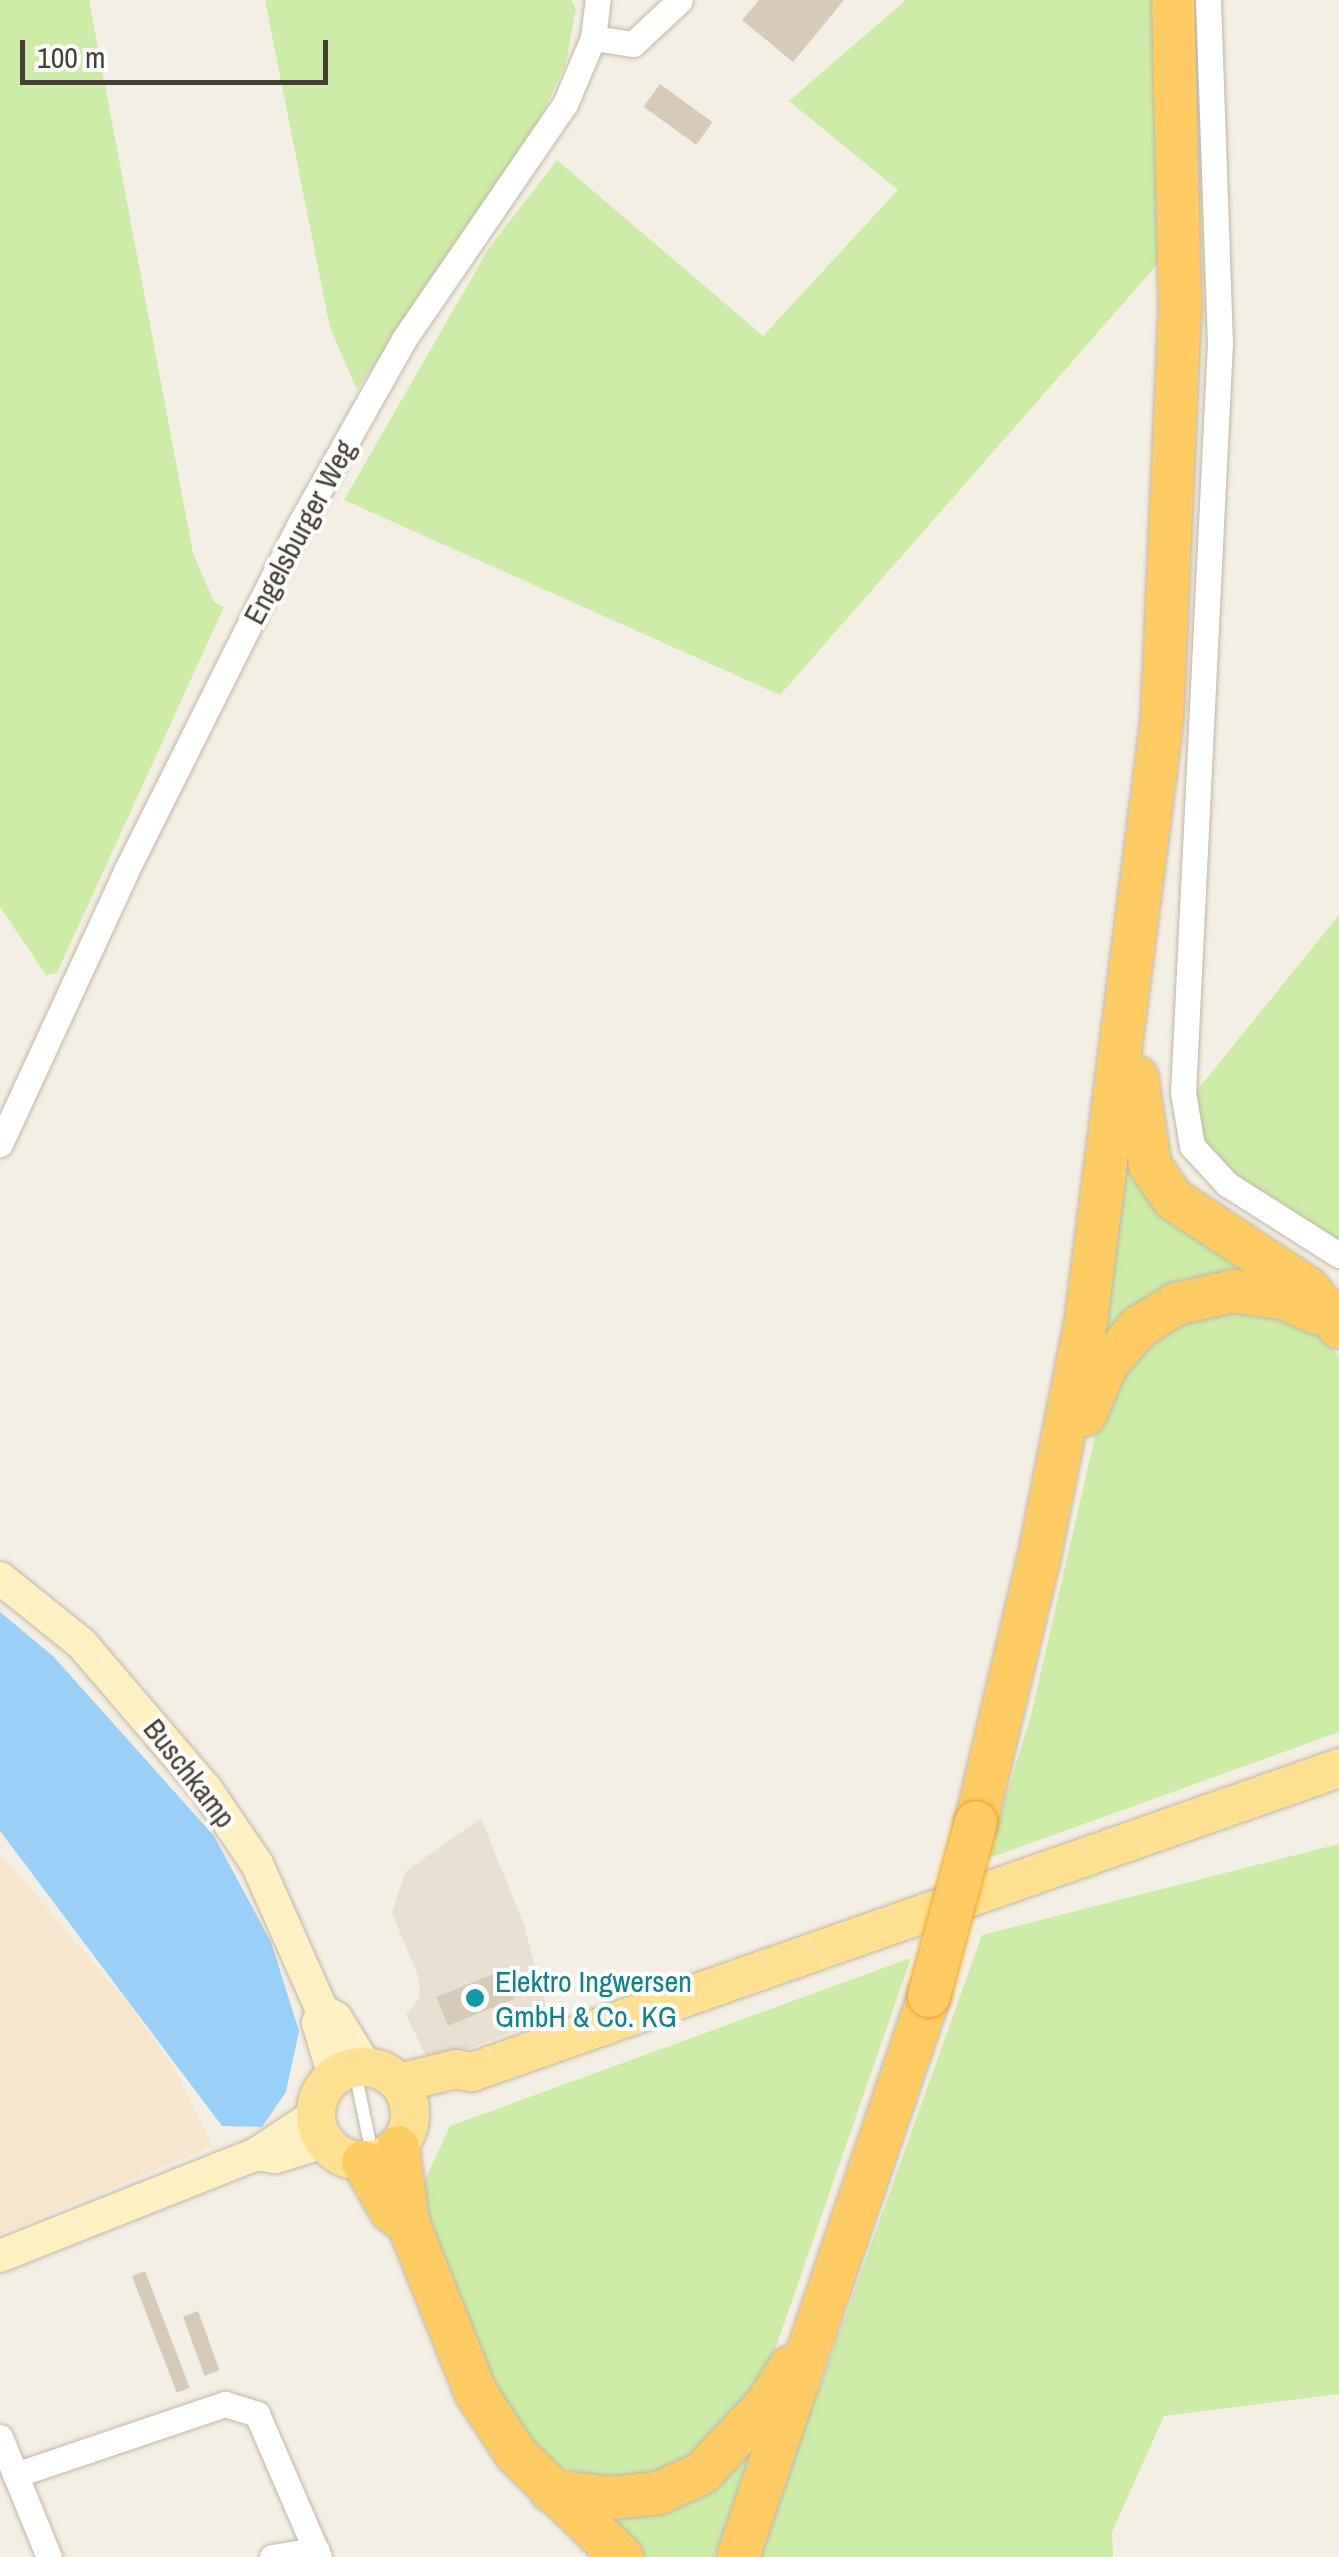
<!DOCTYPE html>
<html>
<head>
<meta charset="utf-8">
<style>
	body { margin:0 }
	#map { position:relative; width:1339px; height:2557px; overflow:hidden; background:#f4efe4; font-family:"Archivo Narrow",sans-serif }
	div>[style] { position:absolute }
	.residential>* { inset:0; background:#e8e1d1 }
	.commercial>* { inset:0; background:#f8e6cc }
	.green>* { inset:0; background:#cdeca8 }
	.water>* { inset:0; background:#99d0f7 }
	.building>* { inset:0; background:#d6cbb8; transform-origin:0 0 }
	.roads { filter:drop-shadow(0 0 2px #c0b7a5) drop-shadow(0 0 2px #c0b7a5) }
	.lane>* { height:12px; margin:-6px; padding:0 6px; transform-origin:6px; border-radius:6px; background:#fff }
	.street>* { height:25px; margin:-12.5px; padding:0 12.5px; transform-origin:12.5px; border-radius:12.5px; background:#fff }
	.secondary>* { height:32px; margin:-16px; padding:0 16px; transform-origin:16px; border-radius:16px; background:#fff1c2 }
	.primary>* { height:38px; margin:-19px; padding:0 19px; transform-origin:19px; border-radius:19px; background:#ffe191 }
	.primary>.ring { margin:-19px; padding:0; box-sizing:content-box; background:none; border:38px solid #ffe191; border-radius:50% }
	.highway>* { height:42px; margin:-21px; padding:0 21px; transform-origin:21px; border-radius:21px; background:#ffcc63 }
	.bridges { filter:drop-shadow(0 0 2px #eda525) drop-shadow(0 0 2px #eda525) }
	.highway-bridge>* { height:42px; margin:-21px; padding:0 21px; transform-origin:21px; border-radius:21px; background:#ffcc63 }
	.dots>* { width:28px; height:28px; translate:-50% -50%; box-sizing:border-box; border:5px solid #fff; border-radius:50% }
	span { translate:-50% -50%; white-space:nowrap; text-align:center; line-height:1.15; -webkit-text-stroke:8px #fff; paint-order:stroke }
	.street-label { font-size:30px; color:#463f33 }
	.culture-label { font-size:30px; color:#0d838f }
	.left { translate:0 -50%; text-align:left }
	.scale { position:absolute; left:20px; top:40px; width:308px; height:45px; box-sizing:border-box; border:5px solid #463f33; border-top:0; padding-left:12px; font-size:30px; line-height:35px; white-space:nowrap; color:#463f33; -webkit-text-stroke:8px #fff; paint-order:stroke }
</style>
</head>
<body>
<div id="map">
	<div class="residential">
		<div style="clip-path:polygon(481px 1818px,524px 1925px,549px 2017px,430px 2064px,406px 2015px,420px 1997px,419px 1978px,392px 1913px,405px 1872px)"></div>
	</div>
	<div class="commercial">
		<div style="clip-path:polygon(0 1853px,128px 2003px,173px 2066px,213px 2146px,0 2234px)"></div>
	</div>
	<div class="green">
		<div style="clip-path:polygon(0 0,89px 0,193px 553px,214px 602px,224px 607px,57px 973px,46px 975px,0 907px)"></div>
		<div style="clip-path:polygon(265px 0,571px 0,576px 9px,565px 66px,539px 120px,357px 390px,330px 328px)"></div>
		<div style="clip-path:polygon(906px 0,1158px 0,1162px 259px,780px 695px,344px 500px,489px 248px,557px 160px,763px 336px,898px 190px,789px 101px)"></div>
		<div style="clip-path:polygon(1339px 915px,1339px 1244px,1232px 1178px,1199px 1142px,1194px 1094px)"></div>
		<div style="clip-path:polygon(1127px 1123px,1267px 1270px,1222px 1280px,1086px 1380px)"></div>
		<div style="clip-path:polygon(1233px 1307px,1313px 1329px,1339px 1356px,1339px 1732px,987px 1859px,1031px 1715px,1098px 1423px,1143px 1343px,1183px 1319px)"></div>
		<div style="clip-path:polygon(1339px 1844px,1339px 2394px,1164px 2416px,1112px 2532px,1113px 2557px,752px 2557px,825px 2373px,982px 1935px)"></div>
		<div style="clip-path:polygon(911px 1958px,759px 2396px,727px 2429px,657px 2478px,598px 2479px,558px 2466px,527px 2444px,453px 2301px,421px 2189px,450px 2126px)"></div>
		<div style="clip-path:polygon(759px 2440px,714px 2557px,645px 2557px,582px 2503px)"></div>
	</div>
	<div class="water">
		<div style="clip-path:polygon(0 1612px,53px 1656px,214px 1836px,271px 1942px,299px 2031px,286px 2092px,262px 2127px,222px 2126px,0 1831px)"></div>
	</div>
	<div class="building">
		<div style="clip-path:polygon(759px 0,844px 0,793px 62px,742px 20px)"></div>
		<div style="left:660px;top:84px;width:65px;height:28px;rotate:36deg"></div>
		<div style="left:503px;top:1970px;width:31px;height:72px;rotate:68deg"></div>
		<div style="left:145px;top:2271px;width:125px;height:14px;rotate:69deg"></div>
		<div style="left:198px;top:2311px;width:63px;height:16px;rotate:70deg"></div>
	</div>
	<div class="roads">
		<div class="lane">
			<div style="left:354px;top:2067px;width:93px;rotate:78.2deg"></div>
		</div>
		<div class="street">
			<div style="left:1208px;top:0;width:342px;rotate:88deg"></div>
			<div style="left:1220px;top:342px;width:751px;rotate:92.82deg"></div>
			<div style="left:1183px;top:1092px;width:55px;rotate:80.5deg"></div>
			<div style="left:1192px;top:1146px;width:52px;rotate:47.4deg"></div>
			<div style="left:1227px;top:1184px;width:133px;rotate:32.4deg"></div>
			<div style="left:593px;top:38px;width:40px;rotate:8.5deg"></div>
			<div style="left:633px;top:44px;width:64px;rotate:-43.1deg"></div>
			<div style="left:0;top:1144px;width:298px;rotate:-65.2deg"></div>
			<div style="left:125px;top:873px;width:393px;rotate:-63.4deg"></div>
			<div style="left:301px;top:522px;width:210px;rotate:-60.6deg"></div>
			<div style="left:404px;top:339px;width:285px;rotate:-55.6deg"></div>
			<div style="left:565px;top:104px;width:72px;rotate:-67deg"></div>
			<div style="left:593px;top:38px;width:38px;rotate:-83deg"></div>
			<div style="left:0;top:2437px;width:130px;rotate:67.8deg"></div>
			<div style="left:15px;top:2475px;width:222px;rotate:-18.7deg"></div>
			<div style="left:225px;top:2404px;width:34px;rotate:17deg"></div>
			<div style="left:257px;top:2414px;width:156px;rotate:66.6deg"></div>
			<div style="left:272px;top:2557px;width:45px;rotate:-9deg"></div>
		</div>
		<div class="secondary">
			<div style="left:0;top:1578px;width:105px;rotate:38.8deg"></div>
			<div style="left:82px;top:1644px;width:191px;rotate:49.5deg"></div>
			<div style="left:206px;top:1789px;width:91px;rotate:55.8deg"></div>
			<div style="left:257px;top:1864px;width:160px;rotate:66deg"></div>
			<div style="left:322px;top:2010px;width:16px;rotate:30deg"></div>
			<div style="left:336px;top:2018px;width:57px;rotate:58.5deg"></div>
			<div style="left:322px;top:2010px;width:14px;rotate:107deg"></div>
			<div style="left:318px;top:2023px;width:55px;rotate:73.2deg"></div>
			<div style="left:256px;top:2154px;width:20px;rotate:9deg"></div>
			<div style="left:276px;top:2157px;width:50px;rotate:-17.4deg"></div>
			<div style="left:0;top:2256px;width:276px;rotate:-21.7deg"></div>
			<div style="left:256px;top:2154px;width:71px;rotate:-33.5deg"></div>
		</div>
		<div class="primary">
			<div class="ring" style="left:316px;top:2067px;width:56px;height:56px"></div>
			<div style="left:399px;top:2083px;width:59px;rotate:-13.8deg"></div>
			<div style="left:456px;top:2069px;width:16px;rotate:11deg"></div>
			<div style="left:472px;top:2072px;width:919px;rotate:-19.32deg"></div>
		</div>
		<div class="highway">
			<div style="left:1137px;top:1077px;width:89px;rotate:81.6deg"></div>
			<div style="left:1150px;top:1165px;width:41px;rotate:55.9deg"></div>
			<div style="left:1173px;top:1199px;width:162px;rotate:33.4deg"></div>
			<div style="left:1308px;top:1288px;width:50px;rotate:51.5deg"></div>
			<div style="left:1085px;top:1415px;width:56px;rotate:-66.7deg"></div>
			<div style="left:1107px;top:1364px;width:49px;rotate:-49.1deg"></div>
			<div style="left:1139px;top:1327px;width:44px;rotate:-31.9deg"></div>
			<div style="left:1176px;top:1304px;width:59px;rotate:-12.6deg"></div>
			<div style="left:1234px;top:1291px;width:53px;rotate:8.7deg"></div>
			<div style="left:1286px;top:1299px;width:33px;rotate:25deg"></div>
			<div style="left:976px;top:1822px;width:271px;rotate:-76.6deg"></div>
			<div style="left:1039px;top:1558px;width:243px;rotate:-78.8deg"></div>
			<div style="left:1086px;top:1320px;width:605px;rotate:-82.78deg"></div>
			<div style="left:1162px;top:720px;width:414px;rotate:-87.5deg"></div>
			<div style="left:1180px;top:306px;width:306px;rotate:-91.3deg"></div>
			<div style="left:398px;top:2147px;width:77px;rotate:82.5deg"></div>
			<div style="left:408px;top:2223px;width:183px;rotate:68.2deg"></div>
			<div style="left:476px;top:2393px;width:73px;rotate:56.7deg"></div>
			<div style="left:516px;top:2454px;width:148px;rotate:44.2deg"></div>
			<div style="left:363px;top:2162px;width:56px;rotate:60.3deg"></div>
			<div style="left:391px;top:2211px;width:21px;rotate:35deg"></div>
			<div style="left:551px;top:2491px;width:61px;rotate:6.5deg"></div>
			<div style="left:612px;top:2498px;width:47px;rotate:-6.1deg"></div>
			<div style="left:659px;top:2493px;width:47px;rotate:-24.9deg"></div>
			<div style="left:702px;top:2473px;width:92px;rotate:-46.8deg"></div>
			<div style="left:765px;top:2406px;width:46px;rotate:-57.3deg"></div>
			<div style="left:738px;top:2557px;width:593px;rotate:-71.2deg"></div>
		</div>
	</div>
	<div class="bridges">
		<div class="highway-bridge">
			<div style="left:929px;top:1996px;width:180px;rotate:-74.9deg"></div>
		</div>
	</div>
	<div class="dots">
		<div style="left:475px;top:1998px;background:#0f9aa8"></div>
	</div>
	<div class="street-label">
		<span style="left:299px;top:532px;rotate:-62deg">Engelsburger Weg</span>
		<span style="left:190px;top:1773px;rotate:52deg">Buschkamp</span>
	</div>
	<div class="culture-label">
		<span class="left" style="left:495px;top:1998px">Elektro Ingwersen<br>GmbH &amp; Co. KG</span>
	</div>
	<div class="scale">100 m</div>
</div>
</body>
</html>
